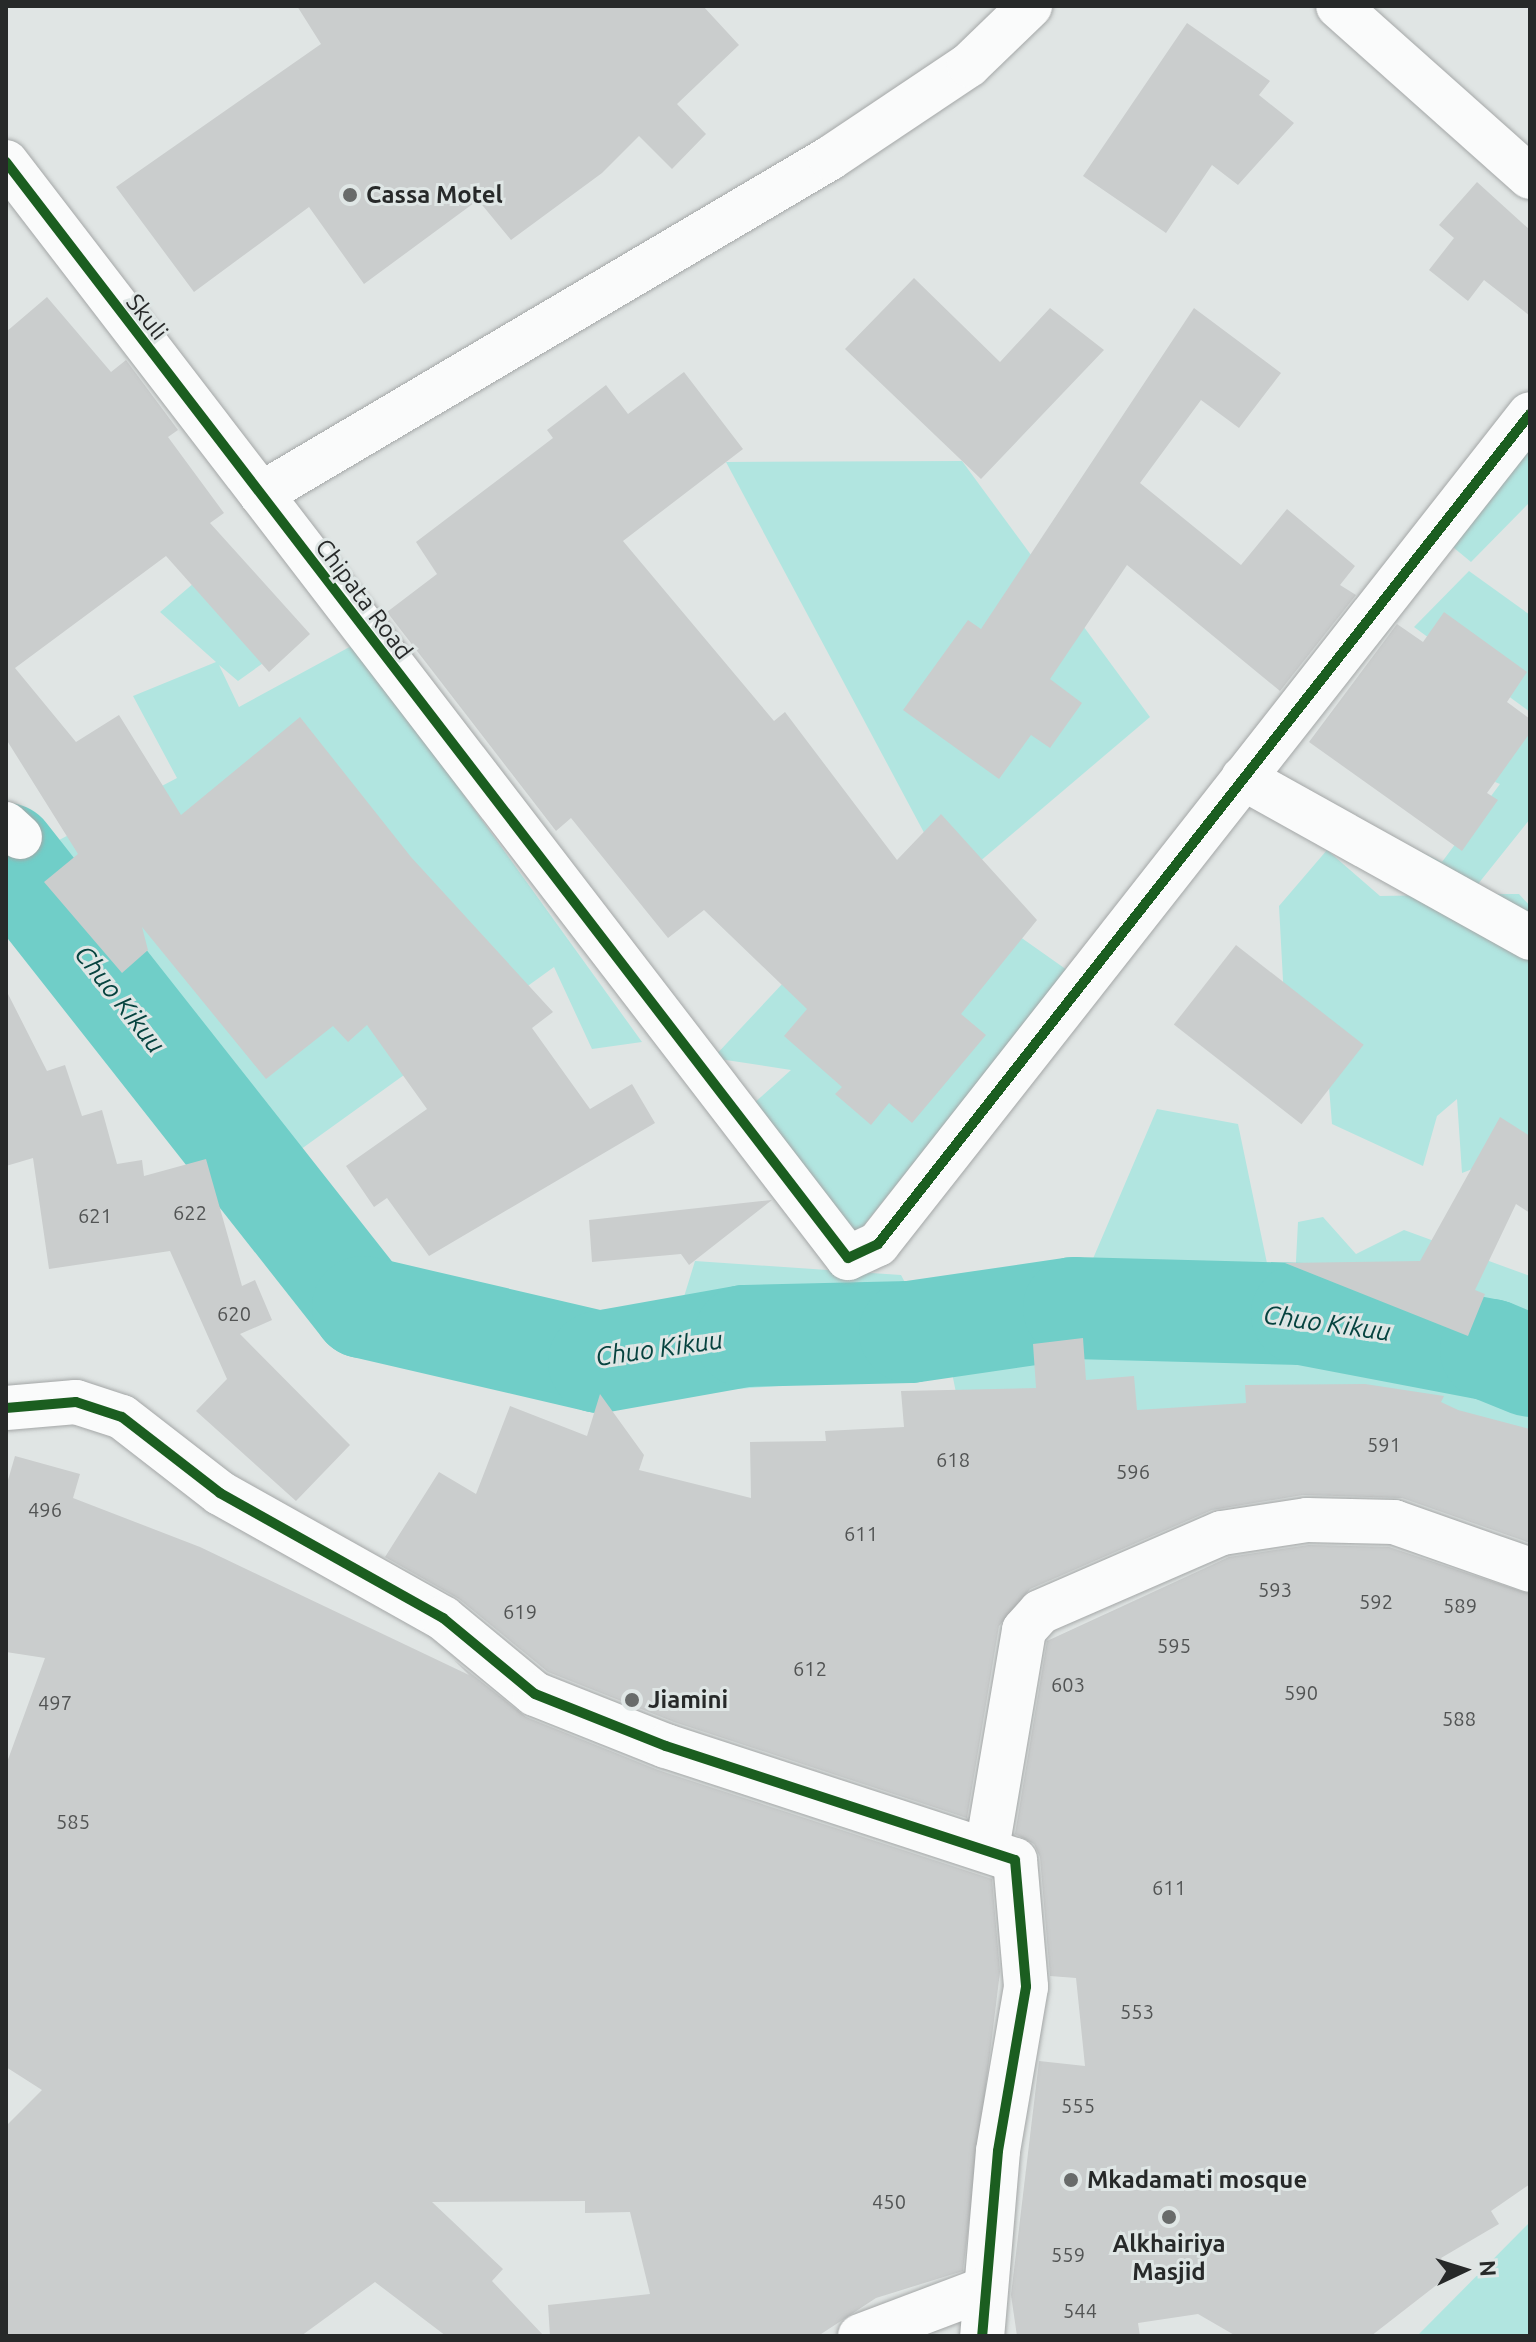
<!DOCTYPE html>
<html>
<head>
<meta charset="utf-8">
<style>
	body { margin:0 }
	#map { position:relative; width:1536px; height:2342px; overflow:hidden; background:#e0e5e4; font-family:Ubuntu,sans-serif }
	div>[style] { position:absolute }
	.green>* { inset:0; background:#b1e5e0 }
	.river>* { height:102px; margin:-51px; padding:0 51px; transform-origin:51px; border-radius:51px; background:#70cec8 }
	.building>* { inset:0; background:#cacdcd; transform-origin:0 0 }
	.roads { filter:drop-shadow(0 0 2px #a4a7a7) drop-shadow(0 0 2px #a4a7a7) }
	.street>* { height:44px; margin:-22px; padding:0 22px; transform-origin:22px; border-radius:22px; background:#fafbfb }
	.cycleway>* { height:10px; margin:-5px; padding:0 5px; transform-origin:5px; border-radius:5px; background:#1b5e20 }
	.dots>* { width:22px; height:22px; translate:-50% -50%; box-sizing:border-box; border:4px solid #dfe6e5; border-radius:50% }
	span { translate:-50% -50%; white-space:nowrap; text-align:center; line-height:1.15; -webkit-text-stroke:6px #dfe6e5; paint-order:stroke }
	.number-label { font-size:20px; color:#525454 }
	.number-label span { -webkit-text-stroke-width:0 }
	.poi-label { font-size:24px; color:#272929; font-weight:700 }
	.left { translate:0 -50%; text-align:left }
	.street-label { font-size:24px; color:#272929 }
	.water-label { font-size:26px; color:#06433f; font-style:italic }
	.frame { position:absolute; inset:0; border:8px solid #272929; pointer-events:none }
	.north { position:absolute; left:1424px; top:2230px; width:80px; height:80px; -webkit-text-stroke:6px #dfe6e5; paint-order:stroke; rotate:86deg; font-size:22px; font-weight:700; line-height:32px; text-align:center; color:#272929 }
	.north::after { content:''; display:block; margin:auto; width:28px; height:36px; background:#272929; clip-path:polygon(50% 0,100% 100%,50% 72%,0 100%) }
</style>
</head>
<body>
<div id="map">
	<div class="green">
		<div style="clip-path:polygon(1530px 439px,1530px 502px,1471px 562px,1436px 533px)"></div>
		<div style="clip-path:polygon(962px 461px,1150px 717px,952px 885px,726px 462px)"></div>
		<div style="clip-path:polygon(208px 571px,287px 646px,238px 681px,219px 665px,239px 707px,368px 637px,391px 694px,642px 1042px,592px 1049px,554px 967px,261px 1178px,23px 859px,177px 778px,133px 696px,216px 662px,160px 612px)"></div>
		<div style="clip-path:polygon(1469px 571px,1530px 615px,1530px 712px,1414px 627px)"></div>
		<div style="clip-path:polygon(1530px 715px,1530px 819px,1470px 894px,1519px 894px,1530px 906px,1530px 1147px,1462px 1173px,1457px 1099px,1437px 1116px,1423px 1166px,1332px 1124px,1326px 1050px,1286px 1036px,1279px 906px,1327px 850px,1380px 896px,1437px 895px,1409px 846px,1442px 862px,1500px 784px,1495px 782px)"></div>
		<div style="clip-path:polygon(886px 873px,955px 891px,1067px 970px,853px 1239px,744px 1112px,791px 1070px,713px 1058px)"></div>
		<div style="clip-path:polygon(1157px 1109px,1238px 1124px,1273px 1292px,1294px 1300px,1298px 1222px,1323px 1217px,1356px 1254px,1404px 1230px,1530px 1276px,1530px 1469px,973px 1476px,952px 1373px,697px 1392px,662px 1362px,562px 1381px,484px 1324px,683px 1300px,695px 1261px,901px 1275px,952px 1370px,998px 1349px,986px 1333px,1086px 1275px)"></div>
		<div style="clip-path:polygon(1530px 2222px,1530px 2336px,1417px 2336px)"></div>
	</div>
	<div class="river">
		<div style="left:6px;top:854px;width:577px;rotate:51.76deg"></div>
		<div style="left:363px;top:1307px;width:242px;rotate:13.1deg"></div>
		<div style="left:599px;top:1362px;width:148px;rotate:-10.1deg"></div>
		<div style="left:745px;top:1336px;width:165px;rotate:-1.4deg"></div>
		<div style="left:910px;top:1332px;width:166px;rotate:-8.3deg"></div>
		<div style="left:1074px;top:1308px;width:228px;rotate:1.5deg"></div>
		<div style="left:1302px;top:1314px;width:192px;rotate:10.8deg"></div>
		<div style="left:1491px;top:1350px;width:42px;rotate:22.3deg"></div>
	</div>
	<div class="building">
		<div style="clip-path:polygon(297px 6px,703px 6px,739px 45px,677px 104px,706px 134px,672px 169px,639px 136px,602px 173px,511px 240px,478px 200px,364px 284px,309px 207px,194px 292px,116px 187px,321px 44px)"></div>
		<div style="clip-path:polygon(1187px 23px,1270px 81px,1259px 95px,1294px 123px,1238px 185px,1212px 165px,1166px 233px,1083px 176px)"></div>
		<div style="clip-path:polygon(1477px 182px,1530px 230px,1530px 316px,1484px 280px,1468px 301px,1429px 270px,1454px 238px,1439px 225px)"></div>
		<div style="clip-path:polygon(914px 278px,1000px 362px,1050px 308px,1104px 350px,981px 479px,845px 349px)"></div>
		<div style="clip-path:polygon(47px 297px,111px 372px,126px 360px,178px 430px,168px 437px,224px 513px,210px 523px,310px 634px,269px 672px,166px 556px,15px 668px,76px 742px,119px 715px,181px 815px,300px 717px,411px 857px,553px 1012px,532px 1028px,590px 1109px,632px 1084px,655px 1123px,429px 1256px,387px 1198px,374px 1207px,346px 1166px,427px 1109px,367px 1025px,348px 1042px,333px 1026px,266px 1079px,142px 927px,148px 950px,122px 973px,44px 882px,78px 854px,6px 739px,6px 332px)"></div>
		<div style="clip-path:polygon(1194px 308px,1281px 373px,1239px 428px,1201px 400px,1140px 483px,1241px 565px,1287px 509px,1355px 566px,1340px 585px,1356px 595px,1280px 691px,1127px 565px,1050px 679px,1082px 703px,1050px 748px,1031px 735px,999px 779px,903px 710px,968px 620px,981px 629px)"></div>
		<div style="clip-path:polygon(684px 372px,743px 449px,623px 541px,774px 721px,785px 712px,897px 860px,941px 814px,1037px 920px,961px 1014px,986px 1035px,912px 1123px,889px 1103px,871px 1125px,835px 1094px,842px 1087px,784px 1036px,807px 1009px,704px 910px,668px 938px,571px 818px,556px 831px,387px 612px,437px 574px,416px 542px,553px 438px,547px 430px,606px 385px,628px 414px)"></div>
		<div style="clip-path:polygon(1444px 612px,1527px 672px,1507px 702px,1530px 719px,1530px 733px,1487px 793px,1498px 800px,1462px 851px,1309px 742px,1397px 624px,1423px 642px)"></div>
		<div style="left:1236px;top:945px;width:162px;height:101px;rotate:38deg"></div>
		<div style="clip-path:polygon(6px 990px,47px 1071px,65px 1065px,82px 1116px,102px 1110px,117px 1164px,142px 1160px,144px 1176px,206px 1159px,242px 1286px,255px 1280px,272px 1320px,240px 1334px,350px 1445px,296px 1501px,196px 1411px,227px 1379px,170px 1251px,49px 1269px,33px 1158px,6px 1166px)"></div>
		<div style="clip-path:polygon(1500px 1117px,1530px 1136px,1530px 1213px,1516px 1204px,1475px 1290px,1485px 1294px,1468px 1336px,1285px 1263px,1420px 1261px)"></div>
		<div style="clip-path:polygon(772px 1200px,689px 1265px,681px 1254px,592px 1262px,589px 1220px)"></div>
		<div style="clip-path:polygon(1083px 1338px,1086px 1380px,1134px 1376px,1137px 1410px,1246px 1403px,1245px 1385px,1365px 1384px,1444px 1396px,1441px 1402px,1458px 1410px,1530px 1429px,1530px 1543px,1402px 1498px,1303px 1495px,1212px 1510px,1030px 1589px,999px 1626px,967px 1818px,674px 1722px,548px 1672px,459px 1599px,385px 1557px,439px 1472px,476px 1494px,510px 1406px,587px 1436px,600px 1394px,644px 1455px,639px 1470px,751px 1498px,750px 1442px,826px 1441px,825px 1431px,904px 1427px,901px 1391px,1036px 1388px,1033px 1344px)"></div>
		<div style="clip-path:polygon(15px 1456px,80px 1474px,73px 1498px,200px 1547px,469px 1675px,454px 1660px,526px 1717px,658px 1770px,992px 1879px,1000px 1972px,963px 2271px,876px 2298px,818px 2336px,550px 2336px,548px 2305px,650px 2294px,630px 2212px,585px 2213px,585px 2201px,432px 2202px,503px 2269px,492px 2281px,544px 2336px,446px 2336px,375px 2282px,301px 2336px,6px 2336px,6px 2126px,42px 2090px,6px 2067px,6px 1765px,45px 1658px,6px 1652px,6px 1487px)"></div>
		<div style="clip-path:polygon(1309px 1545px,1389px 1547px,1530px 1594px,1530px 2184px,1491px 2211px,1499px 2224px,1441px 2258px,1452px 2273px,1371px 2336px,1236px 2336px,1198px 2314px,1138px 2323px,1140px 2336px,1017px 2336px,1011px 2295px,1039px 2061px,1085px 2066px,1076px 1978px,1050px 1976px,1040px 1857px,1034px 1844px,1015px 1834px,1047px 1641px,1229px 1557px)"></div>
	</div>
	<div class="roads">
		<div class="street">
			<div style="left:1338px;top:6px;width:257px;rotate:41.7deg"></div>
			<div style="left:6px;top:162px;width:1382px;rotate:52.47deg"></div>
			<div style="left:848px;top:1258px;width:33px;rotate:-25deg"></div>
			<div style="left:878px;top:1244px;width:1055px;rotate:-51.85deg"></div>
			<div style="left:261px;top:494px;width:661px;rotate:-30.56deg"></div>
			<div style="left:830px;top:158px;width:167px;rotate:-33.8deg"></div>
			<div style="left:969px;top:65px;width:85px;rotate:-44deg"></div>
			<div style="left:1243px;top:778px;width:329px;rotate:29.1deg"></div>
			<div style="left:6px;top:824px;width:19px;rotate:43deg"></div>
			<div style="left:6px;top:1408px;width:70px;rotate:-4.9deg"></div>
			<div style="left:76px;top:1402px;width:48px;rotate:18.1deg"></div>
			<div style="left:122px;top:1417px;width:124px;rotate:37.8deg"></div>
			<div style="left:220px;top:1493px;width:256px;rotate:29.3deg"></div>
			<div style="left:443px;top:1618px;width:119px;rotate:39.6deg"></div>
			<div style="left:535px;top:1694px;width:141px;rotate:21.7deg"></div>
			<div style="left:666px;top:1746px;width:367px;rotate:18.1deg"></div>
			<div style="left:1015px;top:1860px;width:127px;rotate:85deg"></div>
			<div style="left:1026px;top:1987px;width:166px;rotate:99.7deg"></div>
			<div style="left:998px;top:2151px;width:186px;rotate:94.9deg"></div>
			<div style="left:987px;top:1849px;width:222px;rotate:-80.4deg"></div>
			<div style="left:1024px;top:1630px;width:24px;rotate:-48deg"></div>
			<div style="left:1040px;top:1612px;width:198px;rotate:-23.5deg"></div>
			<div style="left:1222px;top:1533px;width:86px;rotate:-8.7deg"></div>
			<div style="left:1307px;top:1520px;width:87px;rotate:1.3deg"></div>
			<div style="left:1394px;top:1522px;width:144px;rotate:19.4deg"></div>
			<div style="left:860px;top:2336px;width:130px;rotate:-20.7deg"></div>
		</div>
	</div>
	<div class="cycleway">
		<div style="left:6px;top:162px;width:1382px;rotate:52.47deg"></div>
		<div style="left:848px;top:1258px;width:33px;rotate:-25deg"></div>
		<div style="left:878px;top:1244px;width:1055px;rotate:-51.85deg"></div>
		<div style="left:6px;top:1408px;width:70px;rotate:-4.9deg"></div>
		<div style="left:76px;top:1402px;width:48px;rotate:18.1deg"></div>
		<div style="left:122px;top:1417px;width:124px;rotate:37.8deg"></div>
		<div style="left:220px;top:1493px;width:256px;rotate:29.3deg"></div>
		<div style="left:443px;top:1618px;width:119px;rotate:39.6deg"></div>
		<div style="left:535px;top:1694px;width:141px;rotate:21.7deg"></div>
		<div style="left:666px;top:1746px;width:367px;rotate:18.1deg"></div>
		<div style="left:1015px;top:1860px;width:127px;rotate:85deg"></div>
		<div style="left:1026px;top:1987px;width:166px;rotate:99.7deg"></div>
		<div style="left:998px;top:2151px;width:186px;rotate:94.9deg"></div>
	</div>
	<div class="dots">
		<div style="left:350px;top:195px;background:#686b6a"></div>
		<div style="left:632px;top:1700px;background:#686b6a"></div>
		<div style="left:1071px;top:2180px;background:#686b6a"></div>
		<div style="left:1169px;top:2217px;background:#686b6a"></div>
	</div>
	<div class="number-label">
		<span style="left:190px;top:1212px">622</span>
		<span style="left:95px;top:1215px">621</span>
		<span style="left:234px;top:1313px">620</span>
		<span style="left:1384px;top:1444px">591</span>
		<span style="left:953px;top:1459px">618</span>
		<span style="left:1133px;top:1471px">596</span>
		<span style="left:45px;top:1509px">496</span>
		<span style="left:861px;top:1533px">611</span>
		<span style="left:1275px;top:1589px">593</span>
		<span style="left:1376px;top:1601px">592</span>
		<span style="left:1460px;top:1605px">589</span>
		<span style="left:520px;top:1611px">619</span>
		<span style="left:1174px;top:1645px">595</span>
		<span style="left:810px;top:1668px">612</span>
		<span style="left:1068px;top:1684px">603</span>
		<span style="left:1301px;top:1692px">590</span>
		<span style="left:55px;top:1702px">497</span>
		<span style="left:1459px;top:1718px">588</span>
		<span style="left:73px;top:1821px">585</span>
		<span style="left:1169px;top:1887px">611</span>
		<span style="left:1137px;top:2011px">553</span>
		<span style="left:1078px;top:2105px">555</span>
		<span style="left:889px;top:2201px">450</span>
		<span style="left:1068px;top:2254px">559</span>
		<span style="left:1080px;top:2310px">544</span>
	</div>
	<div class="poi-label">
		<span class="left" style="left:366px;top:195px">Cassa Motel</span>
		<span class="left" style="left:648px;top:1700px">Jiamini</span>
		<span class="left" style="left:1087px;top:2180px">Mkadamati mosque</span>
		<span style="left:1169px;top:2258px">Alkhairiya<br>Masjid</span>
	</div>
	<div class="street-label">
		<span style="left:147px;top:317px;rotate:52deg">Skuli</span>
		<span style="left:364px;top:599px;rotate:53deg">Chipata Road</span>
	</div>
	<div class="water-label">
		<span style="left:120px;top:999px;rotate:52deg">Chuo Kikuu</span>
		<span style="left:1327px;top:1323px;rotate:8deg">Chuo Kikuu</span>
		<span style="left:659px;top:1348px;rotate:-8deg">Chuo Kikuu</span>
	</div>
	<div class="frame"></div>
	<div class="north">N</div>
</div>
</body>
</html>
